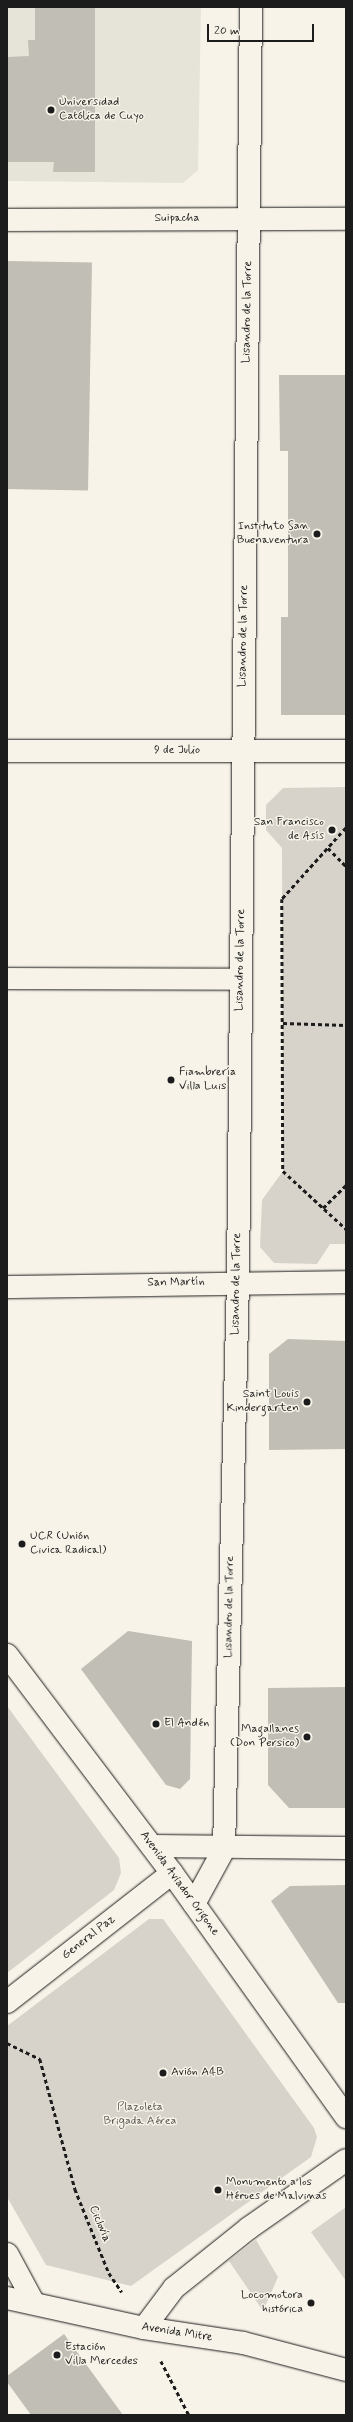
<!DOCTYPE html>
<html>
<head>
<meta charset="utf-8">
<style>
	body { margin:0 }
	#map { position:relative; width:353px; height:2422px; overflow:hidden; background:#f7f3e8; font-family:Mynerve,sans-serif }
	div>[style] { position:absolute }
	.built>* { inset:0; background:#e6e3d9 }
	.green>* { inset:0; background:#d7d3cb }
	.building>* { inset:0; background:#c0beb5; transform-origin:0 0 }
	.path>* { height:2.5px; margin-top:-1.25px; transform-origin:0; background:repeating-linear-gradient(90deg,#1c1c1c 0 4px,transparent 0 7px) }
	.roads { filter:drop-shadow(0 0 1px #1c1c1c) drop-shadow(0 0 1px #1c1c1c) }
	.service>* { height:21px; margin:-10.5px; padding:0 10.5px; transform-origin:10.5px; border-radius:10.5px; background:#f7f3e8 }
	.minor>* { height:22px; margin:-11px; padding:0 11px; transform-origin:11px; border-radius:11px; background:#f7f3e8 }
	.secondary>* { height:22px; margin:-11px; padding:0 11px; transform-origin:11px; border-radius:11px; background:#f7f3e8 }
	.primary>* { height:22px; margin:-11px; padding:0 11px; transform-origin:11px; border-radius:11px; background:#f7f3e8 }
	.dots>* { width:11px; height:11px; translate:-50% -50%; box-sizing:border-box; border:2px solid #f7f3e8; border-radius:50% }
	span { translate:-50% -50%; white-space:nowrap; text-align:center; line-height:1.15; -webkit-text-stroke:3px #f7f3e8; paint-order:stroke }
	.poi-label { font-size:12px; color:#1c1c1c }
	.left { translate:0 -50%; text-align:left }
	.right { translate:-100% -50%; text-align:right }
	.street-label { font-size:12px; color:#1c1c1c }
	.park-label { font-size:12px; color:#545351 }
	.frame { position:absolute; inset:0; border:8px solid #1c1c1c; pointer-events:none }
	.scale { position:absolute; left:207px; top:24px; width:107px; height:18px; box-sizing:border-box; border:2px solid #1c1c1c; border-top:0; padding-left:5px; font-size:12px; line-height:14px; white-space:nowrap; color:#1c1c1c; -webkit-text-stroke:3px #f7f3e8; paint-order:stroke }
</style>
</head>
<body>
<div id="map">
	<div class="built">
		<div style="clip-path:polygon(7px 7px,201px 7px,198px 170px,183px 183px,7px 181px)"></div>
	</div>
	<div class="green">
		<div style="clip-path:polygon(346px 787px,346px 1244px,330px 1244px,317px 1264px,274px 1263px,260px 1247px,262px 1200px,283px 1171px,282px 848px,266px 830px,266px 805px,283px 788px)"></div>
		<div style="clip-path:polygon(7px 1706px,119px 1858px,121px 1873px,114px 1890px,7px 1973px)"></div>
		<div style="clip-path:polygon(149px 1919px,163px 1919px,314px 2128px,317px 2137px,311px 2157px,131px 2286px,46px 2265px,7px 2197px,7px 2026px)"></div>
		<div style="clip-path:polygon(346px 2207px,346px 2281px,311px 2232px)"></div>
		<div style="clip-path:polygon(256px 2240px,278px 2277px,263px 2311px,229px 2261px)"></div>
	</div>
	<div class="building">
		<div style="clip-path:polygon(35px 7px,95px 7px,95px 172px,53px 172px,54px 162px,7px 162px,7px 57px,29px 56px,28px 40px,35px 40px)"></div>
		<div style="left:7px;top:261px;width:85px;height:228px;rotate:1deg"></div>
		<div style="clip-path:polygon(279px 375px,346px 375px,346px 715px,281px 715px,281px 617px,288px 617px,288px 451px,280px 451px)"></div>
		<div style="clip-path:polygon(288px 1339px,346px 1341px,346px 1449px,269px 1450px,269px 1354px)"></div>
		<div style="clip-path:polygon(128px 1631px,192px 1641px,190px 1779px,180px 1789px,166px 1785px,81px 1669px)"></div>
		<div style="clip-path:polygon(346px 1687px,346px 1808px,289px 1808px,268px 1785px,268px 1688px)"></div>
		<div style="clip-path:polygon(346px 1885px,346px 2003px,338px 2003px,271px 1901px,290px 1886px)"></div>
		<div style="clip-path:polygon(64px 2334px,123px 2415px,31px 2415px,7px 2382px,7px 2376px)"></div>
	</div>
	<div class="path">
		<div style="left:346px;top:828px;width:96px;rotate:132deg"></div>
		<div style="left:282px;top:899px;width:272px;rotate:89.8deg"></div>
		<div style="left:283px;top:1171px;width:86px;rotate:42.6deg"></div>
		<div style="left:328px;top:848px;width:25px;rotate:45deg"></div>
		<div style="left:283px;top:1023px;width:63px;rotate:1.8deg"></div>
		<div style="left:323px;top:1208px;width:33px;rotate:-45deg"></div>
		<div style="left:7px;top:2043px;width:37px;rotate:26deg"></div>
		<div style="left:40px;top:2059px;width:135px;rotate:74.9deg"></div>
		<div style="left:75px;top:2189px;width:91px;rotate:68deg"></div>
		<div style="left:109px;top:2273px;width:23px;rotate:56deg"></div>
		<div style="left:161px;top:2361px;width:61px;rotate:62.6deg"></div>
	</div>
	<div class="roads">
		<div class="service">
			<div style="left:7px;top:978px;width:234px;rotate:0.2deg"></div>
			<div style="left:7px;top:2253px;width:55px;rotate:61.6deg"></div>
		</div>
		<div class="minor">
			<div style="left:7px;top:220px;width:339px;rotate:-0.2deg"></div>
			<div style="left:7px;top:751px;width:339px"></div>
			<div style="left:7px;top:1287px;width:339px;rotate:-0.8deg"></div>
			<div style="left:152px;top:1846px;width:194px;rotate:0.6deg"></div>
			<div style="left:194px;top:1904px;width:63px;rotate:-61.4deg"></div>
			<div style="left:224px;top:1849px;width:567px;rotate:-88.59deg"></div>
			<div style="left:238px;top:1282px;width:1275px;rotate:-89.42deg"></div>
			<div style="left:7px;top:2002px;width:209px;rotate:-38deg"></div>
		</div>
		<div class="secondary">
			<div style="left:7px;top:2298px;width:140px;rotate:12.4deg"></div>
			<div style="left:144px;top:2328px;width:100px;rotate:8.6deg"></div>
			<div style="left:243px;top:2343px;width:106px;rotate:14.7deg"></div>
			<div style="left:144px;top:2328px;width:50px;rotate:-53.1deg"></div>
			<div style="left:174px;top:2288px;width:96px;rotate:-38.7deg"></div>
			<div style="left:249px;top:2228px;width:118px;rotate:-35deg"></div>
		</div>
		<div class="primary">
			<div style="left:7px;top:1655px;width:273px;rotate:52.9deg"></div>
			<div style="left:172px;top:1873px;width:300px;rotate:54.5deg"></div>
		</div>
	</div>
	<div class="dots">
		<div style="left:51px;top:110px;background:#1c1c1c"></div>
		<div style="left:317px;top:534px;background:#1c1c1c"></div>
		<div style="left:332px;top:830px;background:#1c1c1c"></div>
		<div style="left:171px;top:1080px;background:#1c1c1c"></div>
		<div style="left:307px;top:1402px;background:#1c1c1c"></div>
		<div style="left:22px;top:1544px;background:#1c1c1c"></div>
		<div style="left:156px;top:1724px;background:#1c1c1c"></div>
		<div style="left:307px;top:1737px;background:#1c1c1c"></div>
		<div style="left:163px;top:2073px;background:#1c1c1c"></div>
		<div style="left:218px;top:2190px;background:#1c1c1c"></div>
		<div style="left:311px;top:2303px;background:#1c1c1c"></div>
		<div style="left:57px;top:2355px;background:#1c1c1c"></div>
	</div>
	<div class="poi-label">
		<span class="left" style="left:59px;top:110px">Universidad<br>Católica de Cuyo</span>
		<span class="right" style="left:309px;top:534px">Instituto San<br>Buenaventura</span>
		<span class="right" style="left:324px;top:830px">San Francisco<br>de Asís</span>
		<span class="left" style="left:179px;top:1080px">Fiambrería<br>Villa Luis</span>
		<span class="right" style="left:299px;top:1402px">Saint Louis<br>Kindergarten</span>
		<span class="left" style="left:30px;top:1544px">UCR (Unión<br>Civica Radical)</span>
		<span class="left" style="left:164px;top:1724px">El Andén</span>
		<span class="right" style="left:299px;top:1737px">Magallanes<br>(Don Persico)</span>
		<span class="left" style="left:171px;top:2073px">Avión A4B</span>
		<span class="left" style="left:226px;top:2190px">Monumento a los<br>Héroes de Malvinas</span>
		<span class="right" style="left:303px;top:2303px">Locomotora<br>histórica</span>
		<span class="left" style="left:65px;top:2355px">Estación<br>Villa Mercedes</span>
	</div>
	<div class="street-label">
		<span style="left:177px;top:219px">Suipacha</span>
		<span style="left:248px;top:312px;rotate:-89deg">Lisandro de la Torre</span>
		<span style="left:244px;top:636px;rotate:-89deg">Lisandro de la Torre</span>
		<span style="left:177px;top:751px">9 de Julio</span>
		<span style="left:241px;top:960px;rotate:-89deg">Lisandro de la Torre</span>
		<span style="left:176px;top:1283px;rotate:-1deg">San Martín</span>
		<span style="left:237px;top:1284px;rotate:-89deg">Lisandro de la Torre</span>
		<span style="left:230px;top:1607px;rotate:-89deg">Lisandro de la Torre</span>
		<span style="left:179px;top:1884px;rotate:54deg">Avenida Aviador Origone</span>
		<span style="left:89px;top:1938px;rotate:-38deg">General Paz</span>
		<span style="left:99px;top:2224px;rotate:67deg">Ciclovía</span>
		<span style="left:177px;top:2333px;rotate:9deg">Avenida Mitre</span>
	</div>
	<div class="park-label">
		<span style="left:140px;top:2115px">Plazoleta<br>Brigada Aérea</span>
	</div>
	<div class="frame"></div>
	<div class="scale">20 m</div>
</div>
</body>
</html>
